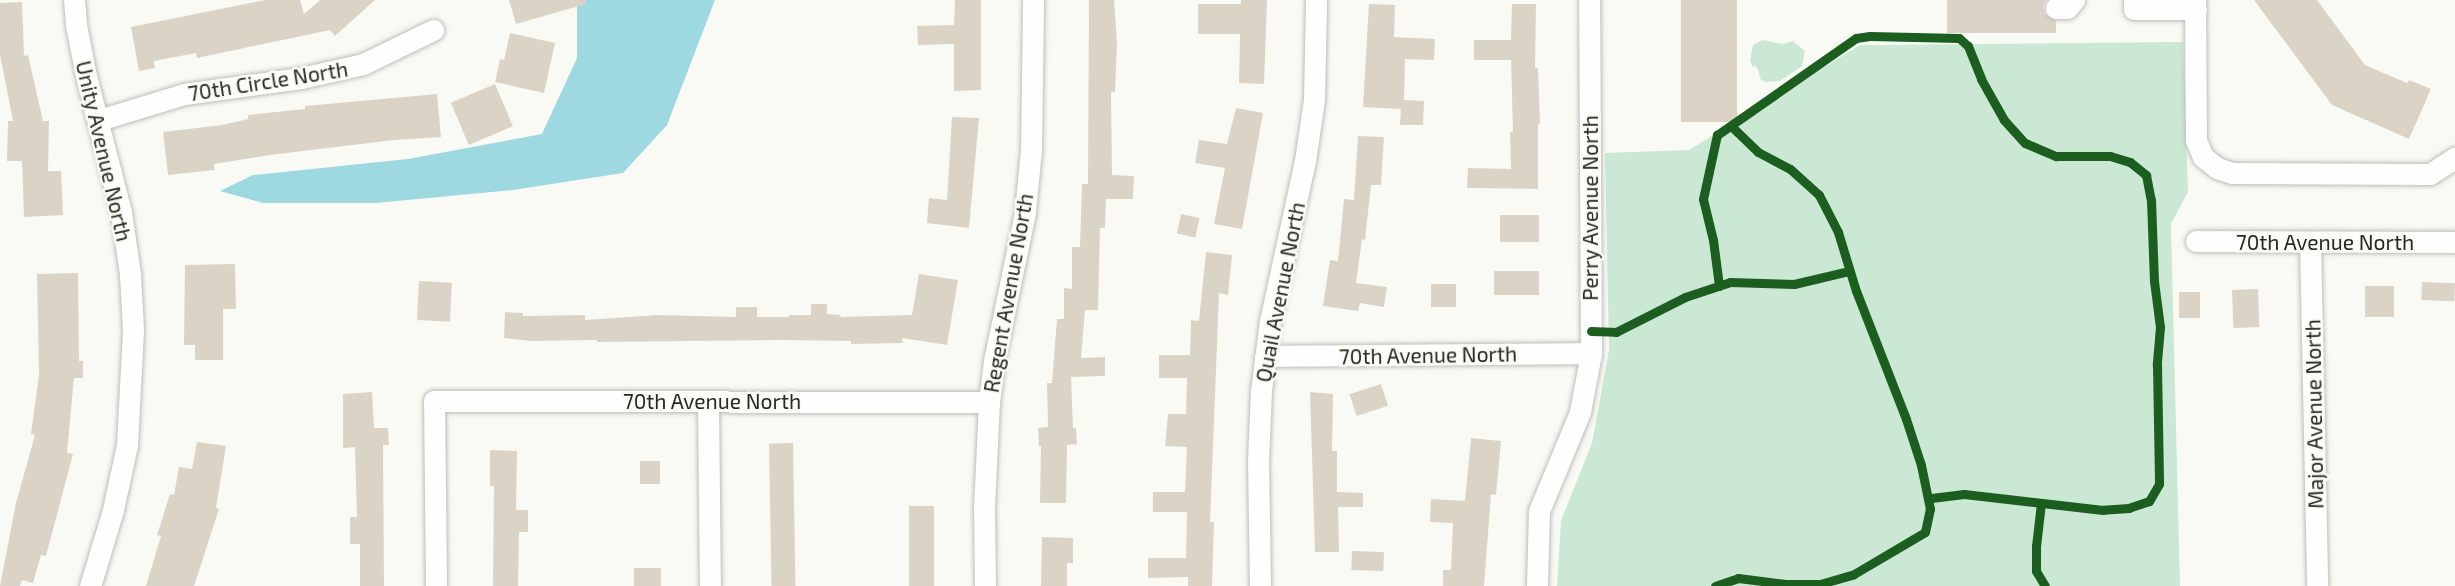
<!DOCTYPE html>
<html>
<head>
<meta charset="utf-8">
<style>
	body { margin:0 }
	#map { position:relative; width:2455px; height:586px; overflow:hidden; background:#fafaf5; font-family:"Exo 2",sans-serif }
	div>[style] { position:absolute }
	.green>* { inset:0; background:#cbe8d4 }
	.water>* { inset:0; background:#9ed8e1 }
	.building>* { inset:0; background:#dcd3c7; transform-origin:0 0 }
	.roads { filter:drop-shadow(0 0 2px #bdbdba) drop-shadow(0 0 2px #bdbdba) }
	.minor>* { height:21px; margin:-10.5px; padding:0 10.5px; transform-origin:10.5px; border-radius:10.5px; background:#fefefe }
	.cycleway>* { height:9px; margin:-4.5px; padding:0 4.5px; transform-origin:4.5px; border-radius:4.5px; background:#1b5e20 }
	span { translate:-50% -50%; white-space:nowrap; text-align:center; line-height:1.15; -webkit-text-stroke:5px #fcfbf3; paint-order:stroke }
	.street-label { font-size:21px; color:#282725 }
</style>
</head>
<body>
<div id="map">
	<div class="green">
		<div style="clip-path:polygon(1762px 40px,1783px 44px,1793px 41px,1805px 51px,1802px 66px,1780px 81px,1766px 82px,1761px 80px,1757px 67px,1752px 66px,1750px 60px,1753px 45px)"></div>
		<div style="clip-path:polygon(2183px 42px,2188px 192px,2171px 224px,2180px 586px,1557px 586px,1561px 521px,1592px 443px,1609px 350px,1605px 153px,1689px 150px,1860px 45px)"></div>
	</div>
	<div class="water">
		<div style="clip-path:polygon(577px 0,715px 0,667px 125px,623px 173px,513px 190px,376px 203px,263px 203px,220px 191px,253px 175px,408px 159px,542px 134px,577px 58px)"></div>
	</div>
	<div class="building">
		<div style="clip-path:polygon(265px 0,300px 0,304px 14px,320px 0,375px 0,335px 36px,330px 30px,197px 58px,196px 53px,154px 61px,155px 68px,139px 71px,131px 27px)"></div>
		<div style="clip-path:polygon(509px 0,585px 0,586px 4px,516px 24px)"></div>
		<div style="clip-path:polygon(955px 0,981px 0,981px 90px,954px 91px,954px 44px,918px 45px,917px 26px,954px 25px)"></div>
		<div style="clip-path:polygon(1089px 0,1114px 0,1117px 43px,1115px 92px,1111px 92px,1112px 175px,1134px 176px,1133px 199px,1106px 199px,1105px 228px,1100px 228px,1098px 310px,1085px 310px,1081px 358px,1105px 357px,1105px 376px,1071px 377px,1073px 428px,1076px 428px,1077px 444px,1067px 445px,1066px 503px,1040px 503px,1041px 446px,1039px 446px,1038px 428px,1048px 427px,1047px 383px,1052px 383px,1057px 319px,1064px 319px,1064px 288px,1072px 289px,1072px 247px,1080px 247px,1082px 184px,1088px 184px)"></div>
		<div style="clip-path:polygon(1241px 0,1267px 0,1264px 84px,1239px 83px,1240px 34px,1198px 34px,1198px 4px,1241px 4px)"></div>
		<div style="left:1681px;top:0;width:56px;height:122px"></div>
		<div style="clip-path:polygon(1947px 0,2046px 0,2043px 7px,2045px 14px,2056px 21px,2056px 33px,1947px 33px)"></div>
		<div style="clip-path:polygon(2254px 0,2317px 0,2365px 65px,2407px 83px,2409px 80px,2431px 89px,2409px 139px,2332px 105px)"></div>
		<div style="clip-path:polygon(22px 2px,24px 56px,28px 55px,43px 121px,49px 121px,48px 171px,61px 171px,63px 215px,24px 217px,22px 161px,7px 161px,8px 121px,13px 121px,0 55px,0 3px)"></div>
		<div style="clip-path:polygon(1369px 4px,1395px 5px,1394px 37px,1435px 39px,1434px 60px,1405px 59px,1404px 100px,1424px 101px,1423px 125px,1400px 125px,1401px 109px,1363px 107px)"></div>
		<div style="clip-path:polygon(1512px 4px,1536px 4px,1535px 68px,1538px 68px,1540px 124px,1538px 124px,1538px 189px,1467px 188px,1468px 168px,1511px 169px,1510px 132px,1513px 132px,1511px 60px,1474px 60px,1474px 40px,1511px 40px)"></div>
		<div style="clip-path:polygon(510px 33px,555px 43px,544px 93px,495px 82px,500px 59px,504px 60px)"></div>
		<div style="left:495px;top:84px;width:46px;height:48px;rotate:67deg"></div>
		<div style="clip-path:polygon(437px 94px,441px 137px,394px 140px,270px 155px,214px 164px,215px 170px,168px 175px,163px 132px,222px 125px,248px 119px,248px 115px,305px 109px,305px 106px)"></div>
		<div style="clip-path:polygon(1236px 108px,1263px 113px,1242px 229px,1214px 224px,1225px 168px,1195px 163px,1199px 140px,1227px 144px)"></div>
		<div style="clip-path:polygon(952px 117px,979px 118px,969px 228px,927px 223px,929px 198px,947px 200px)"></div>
		<div style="clip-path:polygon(1358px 136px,1384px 137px,1381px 185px,1371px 185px,1365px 240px,1362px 239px,1356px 283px,1387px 287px,1384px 307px,1360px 303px,1358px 311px,1323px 306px,1330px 260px,1338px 261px,1344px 199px,1354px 200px)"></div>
		<div style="left:1181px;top:214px;width:19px;height:20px;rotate:12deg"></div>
		<div style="left:1539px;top:215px;width:27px;height:39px;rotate:90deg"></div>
		<div style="clip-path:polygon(1206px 252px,1232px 255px,1228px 295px,1219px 293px,1210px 522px,1214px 522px,1212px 586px,1188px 586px,1188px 577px,1148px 578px,1148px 558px,1186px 558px,1187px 512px,1153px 512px,1153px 492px,1185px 492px,1187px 447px,1165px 446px,1168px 414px,1186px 414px,1187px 378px,1159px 378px,1159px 355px,1190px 355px,1191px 320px,1199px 321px)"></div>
		<div style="clip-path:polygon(235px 264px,236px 309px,223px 309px,223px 360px,195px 360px,195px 345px,184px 345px,185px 265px)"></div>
		<div style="left:1494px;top:271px;width:45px;height:24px"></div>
		<div style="clip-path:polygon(78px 273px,79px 361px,83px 361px,83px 378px,74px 378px,67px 453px,73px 454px,46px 556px,41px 555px,33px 583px,22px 580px,20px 586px,0 586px,16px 503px,35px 435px,31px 434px,39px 375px,37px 274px)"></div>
		<div style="clip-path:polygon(919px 274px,958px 280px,947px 345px,902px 338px,903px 343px,851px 344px,851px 341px,779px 340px,597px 342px,597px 340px,532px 341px,504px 338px,505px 312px,523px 313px,523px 316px,585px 315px,585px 320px,658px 315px,736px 317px,736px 307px,757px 307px,757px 317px,789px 317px,789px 315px,811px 315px,811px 304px,827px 304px,827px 314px,841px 315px,840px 317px,912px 315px)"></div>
		<div style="left:419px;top:281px;width:33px;height:39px;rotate:3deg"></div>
		<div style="left:2422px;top:282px;width:33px;height:18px;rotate:2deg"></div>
		<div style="left:1431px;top:284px;width:25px;height:23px"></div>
		<div style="left:2365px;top:286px;width:29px;height:31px"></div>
		<div style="left:2258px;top:289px;width:38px;height:26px;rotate:88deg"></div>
		<div style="left:2179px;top:292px;width:21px;height:26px"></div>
		<div style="left:1381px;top:384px;width:23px;height:33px;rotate:72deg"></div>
		<div style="clip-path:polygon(372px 392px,374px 428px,388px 428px,389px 445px,383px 445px,384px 586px,360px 586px,360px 544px,350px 544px,350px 517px,357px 517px,355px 447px,343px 448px,343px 394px)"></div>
		<div style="clip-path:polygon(1310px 392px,1333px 394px,1332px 451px,1337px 451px,1337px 492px,1363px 493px,1363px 507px,1338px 507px,1339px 552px,1315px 552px)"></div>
		<div style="clip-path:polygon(1471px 438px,1501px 441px,1496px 495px,1491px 494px,1484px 586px,1443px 586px,1443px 570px,1451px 570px,1453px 523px,1430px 522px,1431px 499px,1465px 501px)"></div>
		<div style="clip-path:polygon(197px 442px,226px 446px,216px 508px,219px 509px,194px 586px,146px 586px,161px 536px,157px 535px,170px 494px,174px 495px,179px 467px,192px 469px)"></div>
		<div style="left:793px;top:443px;width:143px;height:24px;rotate:89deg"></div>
		<div style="clip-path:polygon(490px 450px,517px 451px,516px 510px,528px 510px,528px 532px,519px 532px,518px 586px,493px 586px,494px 486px,490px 486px)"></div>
		<div style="left:640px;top:461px;width:20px;height:23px"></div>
		<div style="left:909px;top:506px;width:25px;height:80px"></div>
		<div style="clip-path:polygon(1042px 537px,1073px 538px,1073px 563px,1067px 563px,1067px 586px,1041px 586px)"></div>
		<div style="left:1352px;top:551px;width:32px;height:19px;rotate:2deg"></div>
		<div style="left:634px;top:568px;width:27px;height:18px"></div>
	</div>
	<div class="roads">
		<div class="minor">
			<div style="left:74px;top:0;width:25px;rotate:85deg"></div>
			<div style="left:76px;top:25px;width:52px;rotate:78.9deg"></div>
			<div style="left:86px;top:76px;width:140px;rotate:75.6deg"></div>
			<div style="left:121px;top:212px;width:63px;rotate:81.7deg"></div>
			<div style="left:130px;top:274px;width:56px;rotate:86.9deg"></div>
			<div style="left:133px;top:330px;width:115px;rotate:93deg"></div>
			<div style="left:127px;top:445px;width:66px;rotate:102.2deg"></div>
			<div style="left:113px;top:510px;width:79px;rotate:106.8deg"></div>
			<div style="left:2134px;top:0;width:9px;rotate:90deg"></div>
			<div style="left:2134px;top:9px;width:62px"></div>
			<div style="left:2195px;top:0;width:140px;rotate:89.6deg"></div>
			<div style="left:2196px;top:140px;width:18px;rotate:68deg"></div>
			<div style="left:2203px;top:157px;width:18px;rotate:38deg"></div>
			<div style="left:2217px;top:168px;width:16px;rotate:18deg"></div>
			<div style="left:2232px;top:173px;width:198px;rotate:0.3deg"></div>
			<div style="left:2430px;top:174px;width:30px;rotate:-33deg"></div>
			<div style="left:2056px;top:8px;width:11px"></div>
			<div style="left:2067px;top:8px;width:11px;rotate:-49deg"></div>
			<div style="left:99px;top:120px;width:89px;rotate:-17deg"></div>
			<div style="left:184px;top:94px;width:118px;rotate:-7.8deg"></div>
			<div style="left:301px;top:78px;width:64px;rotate:-12.7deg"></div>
			<div style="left:363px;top:64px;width:78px;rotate:-25.9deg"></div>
			<div style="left:2196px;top:241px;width:259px;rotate:0.2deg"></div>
			<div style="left:2310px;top:242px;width:344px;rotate:88.8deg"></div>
			<div style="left:1265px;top:356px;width:326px;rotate:-0.5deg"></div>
			<div style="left:708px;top:401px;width:185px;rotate:89.4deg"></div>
			<div style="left:436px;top:586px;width:185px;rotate:-90.6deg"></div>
			<div style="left:434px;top:401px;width:555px;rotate:0.1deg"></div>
			<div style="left:985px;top:586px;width:78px;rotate:-90.7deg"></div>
			<div style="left:984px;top:508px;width:106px;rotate:-87.3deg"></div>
			<div style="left:989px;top:402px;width:41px;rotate:-83deg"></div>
			<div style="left:994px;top:361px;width:152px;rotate:-78.2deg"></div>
			<div style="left:1025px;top:212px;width:62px;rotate:-84.5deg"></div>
			<div style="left:1031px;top:150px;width:150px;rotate:-89.2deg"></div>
			<div style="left:1260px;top:586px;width:124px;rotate:-90.9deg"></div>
			<div style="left:1258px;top:462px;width:71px;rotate:-87.6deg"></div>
			<div style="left:1261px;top:391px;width:71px;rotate:-82.7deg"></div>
			<div style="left:1270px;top:321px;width:164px;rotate:-77.7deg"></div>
			<div style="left:1305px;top:161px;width:63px;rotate:-81.7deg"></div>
			<div style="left:1314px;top:99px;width:99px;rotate:-88.8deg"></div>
			<div style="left:1537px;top:586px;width:75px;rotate:-88.5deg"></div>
			<div style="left:1539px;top:511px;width:107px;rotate:-67.5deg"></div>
			<div style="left:1580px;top:412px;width:60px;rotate:-79.4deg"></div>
			<div style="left:1591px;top:353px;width:353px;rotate:-90.3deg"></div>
		</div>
	</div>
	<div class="cycleway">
		<div style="left:1719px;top:286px;width:46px;rotate:-97.4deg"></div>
		<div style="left:1713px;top:240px;width:42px;rotate:-103.7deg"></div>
		<div style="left:1703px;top:199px;width:66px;rotate:-77.7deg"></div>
		<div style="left:1717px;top:135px;width:169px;rotate:-34.9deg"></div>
		<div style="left:1856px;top:38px;width:14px;rotate:-8deg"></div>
		<div style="left:1870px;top:36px;width:89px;rotate:1.3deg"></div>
		<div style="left:1959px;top:38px;width:12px;rotate:42deg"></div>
		<div style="left:1968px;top:46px;width:35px;rotate:68deg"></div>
		<div style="left:1981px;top:79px;width:47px;rotate:60.7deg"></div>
		<div style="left:2004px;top:120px;width:31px;rotate:48deg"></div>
		<div style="left:2025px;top:143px;width:34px;rotate:23deg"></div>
		<div style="left:2056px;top:156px;width:54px"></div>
		<div style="left:2110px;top:156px;width:21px;rotate:17deg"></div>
		<div style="left:2130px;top:162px;width:21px;rotate:39deg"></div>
		<div style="left:2146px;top:175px;width:25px;rotate:79deg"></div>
		<div style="left:2151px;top:200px;width:81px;rotate:87.9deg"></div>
		<div style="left:2154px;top:281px;width:46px;rotate:82.6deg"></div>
		<div style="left:2160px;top:327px;width:38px;rotate:95deg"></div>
		<div style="left:2157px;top:365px;width:119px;rotate:89deg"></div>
		<div style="left:2159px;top:484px;width:20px;rotate:120deg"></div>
		<div style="left:2149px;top:501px;width:21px;rotate:161deg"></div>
		<div style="left:2129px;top:508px;width:26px;rotate:176deg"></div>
		<div style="left:2103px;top:510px;width:140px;rotate:-173.4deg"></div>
		<div style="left:1964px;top:494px;width:35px;rotate:173deg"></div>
		<div style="left:1591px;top:331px;width:25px;rotate:2deg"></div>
		<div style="left:1616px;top:332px;width:77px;rotate:-26.9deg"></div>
		<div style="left:1685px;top:297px;width:47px;rotate:-18.4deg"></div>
		<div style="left:1730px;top:282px;width:64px;rotate:1.8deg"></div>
		<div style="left:1794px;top:284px;width:57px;rotate:-13.3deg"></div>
		<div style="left:2041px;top:503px;width:43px;rotate:96.6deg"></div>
		<div style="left:2036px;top:546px;width:25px;rotate:90deg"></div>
		<div style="left:2036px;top:571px;width:17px;rotate:59deg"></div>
		<div style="left:1715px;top:586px;width:24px;rotate:-19deg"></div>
		<div style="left:1738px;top:578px;width:48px;rotate:7.1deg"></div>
		<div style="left:1786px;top:584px;width:34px"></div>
		<div style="left:1820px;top:584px;width:35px;rotate:-16deg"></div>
		<div style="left:1854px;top:574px;width:82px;rotate:-30.6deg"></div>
		<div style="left:1925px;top:532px;width:24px;rotate:-78deg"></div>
		<div style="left:1930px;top:509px;width:45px;rotate:-101.6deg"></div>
		<div style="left:1921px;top:465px;width:48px;rotate:-108.1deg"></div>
		<div style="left:1906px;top:419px;width:137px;rotate:-111.3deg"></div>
		<div style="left:1856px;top:291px;width:62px;rotate:-107deg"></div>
		<div style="left:1838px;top:232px;width:42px;rotate:-117.2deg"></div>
		<div style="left:1819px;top:195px;width:39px;rotate:-138deg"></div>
		<div style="left:1790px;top:169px;width:36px;rotate:-152deg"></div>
		<div style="left:1758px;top:152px;width:37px;rotate:-136deg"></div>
	</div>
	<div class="street-label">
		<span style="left:268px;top:81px;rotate:-9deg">70th Circle North</span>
		<span style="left:104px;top:151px;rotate:77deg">Unity Avenue North</span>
		<span style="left:1590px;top:208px;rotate:-90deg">Perry Avenue North</span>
		<span style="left:2325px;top:242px">70th Avenue North</span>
		<span style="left:1280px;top:292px;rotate:-79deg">Quail Avenue North</span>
		<span style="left:1008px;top:293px;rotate:-80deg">Regent Avenue North</span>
		<span style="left:1428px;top:355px;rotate:-1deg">70th Avenue North</span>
		<span style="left:712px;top:401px">70th Avenue North</span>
		<span style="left:2314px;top:414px;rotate:-91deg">Major Avenue North</span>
	</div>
</div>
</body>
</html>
